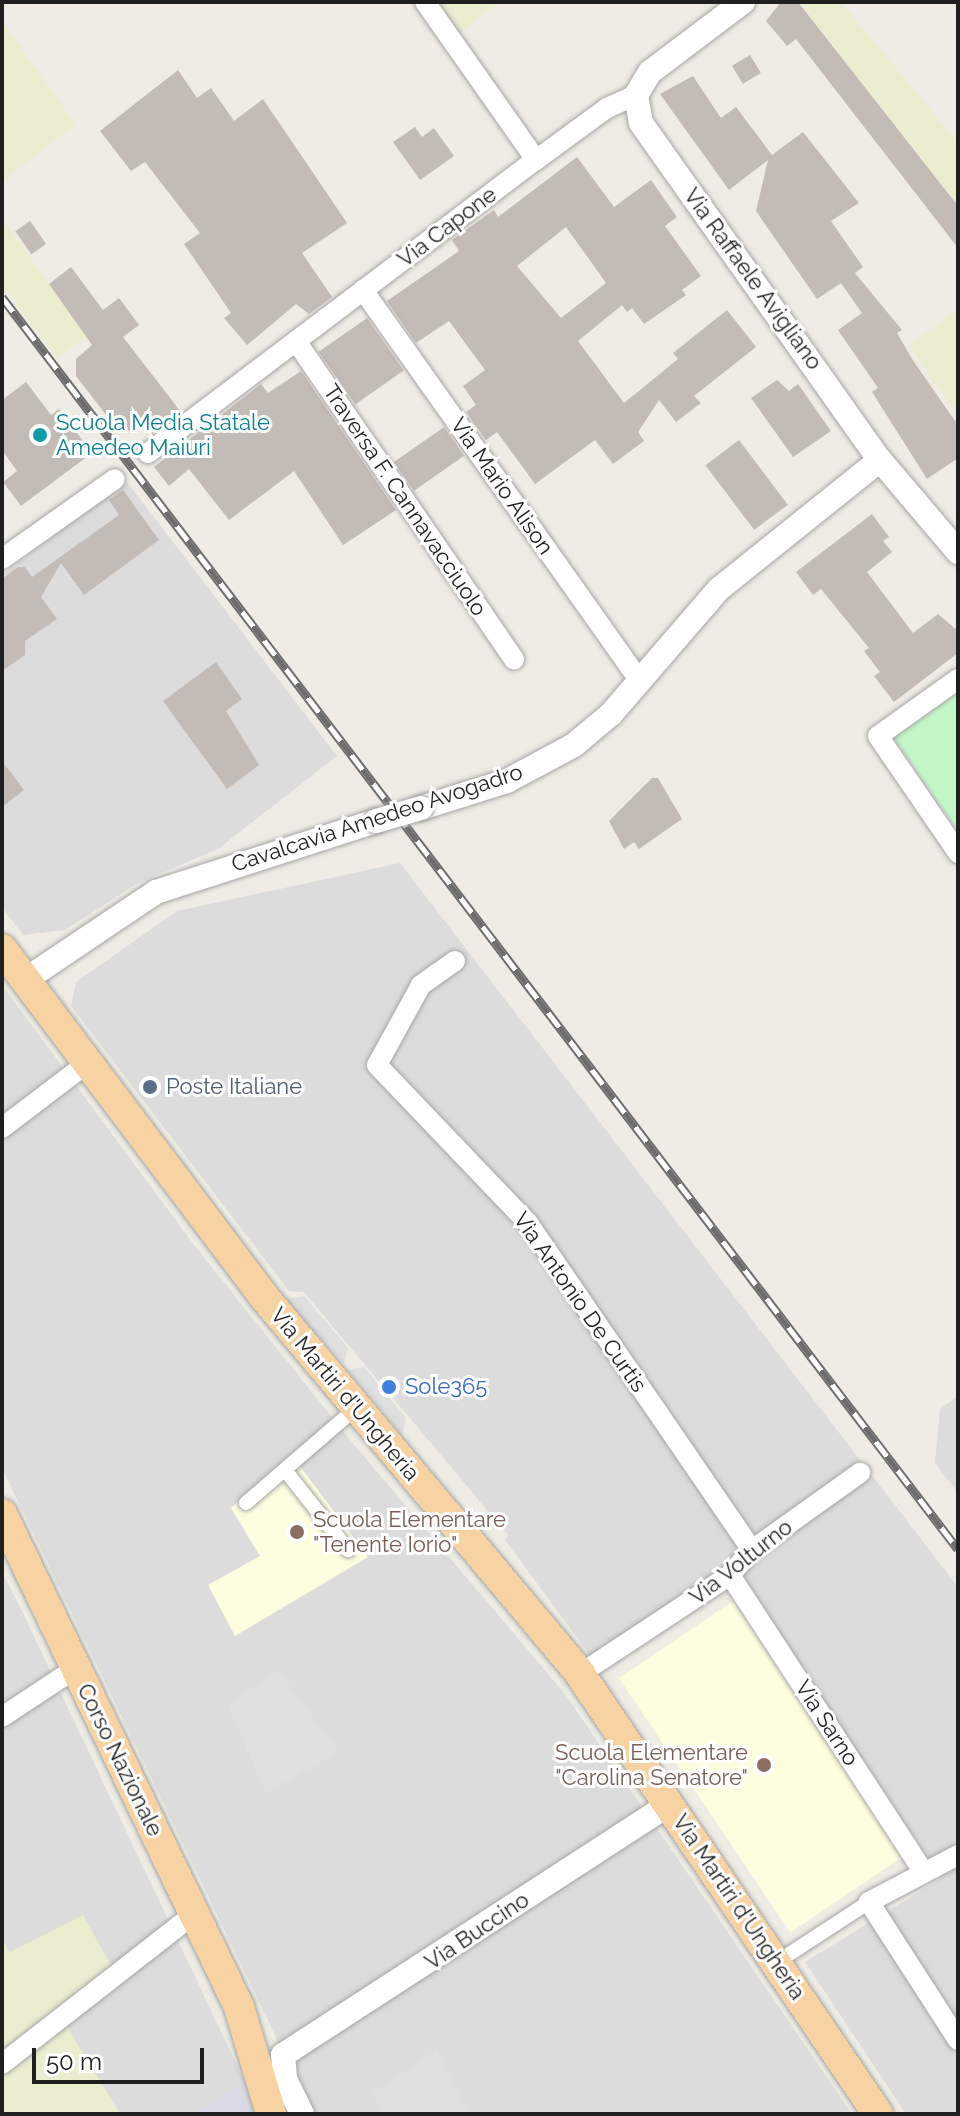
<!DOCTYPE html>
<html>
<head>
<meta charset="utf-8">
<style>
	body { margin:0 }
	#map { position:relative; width:960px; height:2116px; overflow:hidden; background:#efece5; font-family:Raleway,sans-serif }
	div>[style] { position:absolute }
	.residential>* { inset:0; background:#dddcdc }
	.education>* { inset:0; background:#fdfde0; transform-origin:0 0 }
	.farmland>* { inset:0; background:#ebedd1 }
	.park>* { inset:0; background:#c4f7c8 }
	.parking>* { inset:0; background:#dfdfdf }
	.plaza>* { inset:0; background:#d9dae5 }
	.building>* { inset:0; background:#c3bbb5; transform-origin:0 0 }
	.roads { filter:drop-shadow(0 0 2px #a6a6a6) drop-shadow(0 0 2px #a6a6a6) }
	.pedestrian>* { height:14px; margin:-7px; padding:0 7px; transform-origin:7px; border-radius:7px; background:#fff }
	.minor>* { height:20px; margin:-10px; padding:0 10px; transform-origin:10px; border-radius:10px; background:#fff }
	.tertiary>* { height:24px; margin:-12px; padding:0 12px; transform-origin:12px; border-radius:12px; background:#fff }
	.primary>* { height:30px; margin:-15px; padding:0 15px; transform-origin:15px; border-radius:15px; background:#f7d2a2 }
	.rail>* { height:9px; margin-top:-4.5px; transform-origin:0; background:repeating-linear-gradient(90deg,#fff 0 18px,#6d6d6d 0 36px); box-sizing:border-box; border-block:2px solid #6d6d6d }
	.bridges { filter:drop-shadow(0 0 2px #a6a6a6) drop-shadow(0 0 2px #a6a6a6) }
	.tertiary-bridge>* { height:24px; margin:-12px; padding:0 12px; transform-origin:12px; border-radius:12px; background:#fff }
	.dots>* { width:22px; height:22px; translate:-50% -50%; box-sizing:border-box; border:4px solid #fff; border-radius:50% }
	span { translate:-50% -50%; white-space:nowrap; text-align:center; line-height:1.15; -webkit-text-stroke:6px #fff; paint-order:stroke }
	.street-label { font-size:22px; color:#1f1f1f }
	.culture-label { font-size:22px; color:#0d838f }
	.left { translate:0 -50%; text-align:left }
	.service-label { font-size:22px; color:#4e5e75 }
	.shop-label { font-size:22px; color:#366cbe }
	.education-label { font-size:22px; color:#785e54 }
	.right { translate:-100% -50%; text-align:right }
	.frame { position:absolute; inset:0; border:4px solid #1f1f1f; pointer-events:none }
	.scale { position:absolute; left:32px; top:2048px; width:172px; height:36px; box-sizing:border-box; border:4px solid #1f1f1f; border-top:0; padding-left:10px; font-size:24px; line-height:28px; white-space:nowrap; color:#1f1f1f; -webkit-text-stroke:6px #fff; paint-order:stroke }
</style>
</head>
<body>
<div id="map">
	<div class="residential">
		<div style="clip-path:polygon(127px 482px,337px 756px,218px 849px,138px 883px,65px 930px,23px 935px,2px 907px,2px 575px)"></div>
		<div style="clip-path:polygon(400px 863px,958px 1587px,958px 2114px,906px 2114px,805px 1962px,942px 1878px,732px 1564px,592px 1658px,505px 1540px,508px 1535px,304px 1292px,289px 1291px,71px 1006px,76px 982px,177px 911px)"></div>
		<div style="clip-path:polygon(2px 985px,194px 1245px,351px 1441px,565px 1694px,852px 2114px,313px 2114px,2px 1468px)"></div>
		<div style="clip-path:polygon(958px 1396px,958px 1493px,935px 1463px,940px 1409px)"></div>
		<div style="clip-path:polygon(2px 1572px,22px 1611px,260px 2114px,120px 2114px,64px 2022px,82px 1916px,10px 1952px,2px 1941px)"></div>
	</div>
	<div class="education">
		<div style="clip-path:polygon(332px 1420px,340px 1432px,299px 1465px,368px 1557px,235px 1636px,208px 1585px,260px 1556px,231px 1508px)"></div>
		<div style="left:739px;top:1597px;width:307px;height:145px;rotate:56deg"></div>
	</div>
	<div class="farmland">
		<div style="clip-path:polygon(434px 2px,499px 2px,457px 35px)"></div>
		<div style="clip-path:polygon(799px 2px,841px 2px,958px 143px,958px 206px)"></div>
		<div style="clip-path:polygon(2px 21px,75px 124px,2px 182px)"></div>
		<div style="clip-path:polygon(2px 218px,86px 336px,57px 358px,2px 285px)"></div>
		<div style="clip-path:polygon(958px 309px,958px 416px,909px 346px)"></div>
		<div style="clip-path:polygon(83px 1915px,112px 1967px,2px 2053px,2px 1941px,10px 1952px)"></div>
		<div style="clip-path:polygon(64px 2022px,120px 2114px,2px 2114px,2px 2072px)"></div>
	</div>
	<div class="park">
		<div style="clip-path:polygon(958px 689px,958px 831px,891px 735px)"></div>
	</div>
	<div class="parking">
		<div style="clip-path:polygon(304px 1296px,348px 1348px,344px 1364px,284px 1299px)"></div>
		<div style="clip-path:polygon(364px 1367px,406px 1418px,402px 1435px,347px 1370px)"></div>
		<div style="clip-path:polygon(278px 1670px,339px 1752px,266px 1793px,228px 1705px)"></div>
		<div style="clip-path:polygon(436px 2050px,468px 2114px,383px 2114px,373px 2093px)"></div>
	</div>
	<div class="plaza">
		<div style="clip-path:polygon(238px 2084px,251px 2114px,196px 2114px)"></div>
	</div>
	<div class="building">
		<div style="clip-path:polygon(781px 2px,798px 2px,958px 206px,958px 248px,796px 39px,787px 46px,766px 21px)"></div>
		<div style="left:750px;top:55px;width:21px;height:21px;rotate:59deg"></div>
		<div style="clip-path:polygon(178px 70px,197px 98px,211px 88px,234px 121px,263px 99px,347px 223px,302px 253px,332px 297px,309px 314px,296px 304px,247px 345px,224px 318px,231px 313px,184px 244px,200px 233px,145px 162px,131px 171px,100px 131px)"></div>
		<div style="clip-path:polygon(693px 76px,721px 118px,736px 107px,772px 155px,803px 132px,859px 203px,831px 221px,863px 267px,855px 273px,902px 330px,897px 333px,914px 362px,958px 425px,958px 458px,927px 479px,872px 392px,878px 388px,838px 330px,862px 313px,841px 283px,817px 299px,756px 211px,768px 160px,729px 190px,660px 94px)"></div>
		<div style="clip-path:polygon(415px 127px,422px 137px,434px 128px,454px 156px,420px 180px,393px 142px)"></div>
		<div style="clip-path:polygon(evenodd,577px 157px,614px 207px,651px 180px,677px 217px,665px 226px,701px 276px,682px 290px,686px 295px,644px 324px,632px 308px,627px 312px,622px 305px,578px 341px,624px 403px,678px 359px,673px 353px,727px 310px,756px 347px,694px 396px,701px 403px,676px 422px,659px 400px,638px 432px,644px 441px,613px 464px,595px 440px,535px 484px,497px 432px,486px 440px,466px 412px,476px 405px,463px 386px,485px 370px,449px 321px,416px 343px,387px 301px,459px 251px,452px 240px,494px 210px,498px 217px,577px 157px,566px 227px,606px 283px,561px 318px,517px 266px,566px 227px)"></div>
		<div style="left:30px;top:221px;width:28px;height:18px;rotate:55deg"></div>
		<div style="clip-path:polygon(71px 267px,103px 310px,119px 298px,139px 325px,123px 337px,181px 412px,152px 434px,143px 423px,128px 431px,120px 414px,110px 420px,76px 376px,76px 359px,92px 345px,49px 284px)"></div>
		<div style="left:367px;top:318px;width:64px;height:59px;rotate:55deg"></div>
		<div style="clip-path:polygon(301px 371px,396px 510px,343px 545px,294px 471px,229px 520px,189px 469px,169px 486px,154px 467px,261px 384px,268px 393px)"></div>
		<div style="clip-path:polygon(777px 380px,789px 391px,798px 384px,831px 431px,793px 457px,751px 398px)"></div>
		<div style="clip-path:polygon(26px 382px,51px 415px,59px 409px,92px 453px,21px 506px,3px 482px,17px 471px,2px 450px,2px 400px)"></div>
		<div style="left:444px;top:427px;width:35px;height:61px;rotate:55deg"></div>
		<div style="left:739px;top:440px;width:81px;height:42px;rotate:53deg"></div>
		<div style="clip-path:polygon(123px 490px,159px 540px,84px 595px,61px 563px,41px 597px,57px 619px,25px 641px,25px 655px,2px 671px,2px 579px,18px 567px,25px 567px,32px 577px,119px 515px,109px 500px)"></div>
		<div style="clip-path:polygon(872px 514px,889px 537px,883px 541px,892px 552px,867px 572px,913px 633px,938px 614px,958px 631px,958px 653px,894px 702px,874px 676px,880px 672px,864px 651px,869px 648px,821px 589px,813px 595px,796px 572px)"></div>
		<div style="clip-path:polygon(216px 662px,242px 699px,226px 711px,259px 765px,227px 789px,163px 701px)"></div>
		<div style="clip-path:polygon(2px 761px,24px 790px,2px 807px)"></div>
		<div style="clip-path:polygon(652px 778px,658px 778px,682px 819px,639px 849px,634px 842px,624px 849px,609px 821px)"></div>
	</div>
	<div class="roads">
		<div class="pedestrian">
			<div style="left:285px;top:1470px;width:102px;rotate:51.8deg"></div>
			<div style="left:246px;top:1503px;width:145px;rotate:-40.8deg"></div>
			<div style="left:777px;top:1962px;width:110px;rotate:-33.1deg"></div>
		</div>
		<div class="minor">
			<div style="left:425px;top:2px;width:193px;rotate:54.9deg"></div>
			<div style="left:363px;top:290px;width:479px;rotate:54.7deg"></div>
			<div style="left:296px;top:341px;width:386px;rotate:55.6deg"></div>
			<div style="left:148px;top:453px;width:486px;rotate:-37.1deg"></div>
			<div style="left:536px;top:160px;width:88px;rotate:-36.2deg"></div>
			<div style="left:607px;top:108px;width:32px;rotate:-24deg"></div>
			<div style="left:2px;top:559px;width:138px;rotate:-35.3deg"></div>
			<div style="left:958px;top:679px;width:98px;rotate:144.5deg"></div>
			<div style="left:878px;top:736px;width:142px;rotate:55.6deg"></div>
			<div style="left:455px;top:961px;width:42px;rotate:144.8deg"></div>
			<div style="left:421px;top:985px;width:91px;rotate:118.8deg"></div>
			<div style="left:377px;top:1065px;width:219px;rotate:46.3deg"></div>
			<div style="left:528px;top:1223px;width:396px;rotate:55.6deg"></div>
			<div style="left:2px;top:1128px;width:106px;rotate:-37.3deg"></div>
			<div style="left:730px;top:1575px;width:352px;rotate:56.9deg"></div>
			<div style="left:580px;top:1674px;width:180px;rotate:-33.4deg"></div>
			<div style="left:730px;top:1575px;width:33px;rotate:-49deg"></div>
			<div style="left:752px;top:1550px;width:133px;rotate:-35.5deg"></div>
			<div style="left:2px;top:1717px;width:89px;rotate:-33.5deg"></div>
			<div style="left:958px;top:1855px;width:101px;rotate:152.2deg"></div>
			<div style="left:869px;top:1902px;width:164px;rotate:57.2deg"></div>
			<div style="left:2px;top:2064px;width:244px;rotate:-38deg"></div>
		</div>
		<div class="tertiary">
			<div style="left:743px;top:2px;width:116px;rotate:143deg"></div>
			<div style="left:650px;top:72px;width:27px;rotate:121deg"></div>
			<div style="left:636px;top:95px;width:28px;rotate:80deg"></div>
			<div style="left:641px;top:123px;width:413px;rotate:54.7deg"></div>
			<div style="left:880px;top:460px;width:121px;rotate:49.7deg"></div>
			<div style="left:421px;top:808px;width:90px;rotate:-17.4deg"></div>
			<div style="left:507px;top:781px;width:76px;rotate:-28.2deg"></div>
			<div style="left:574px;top:745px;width:48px;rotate:-40deg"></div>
			<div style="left:611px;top:714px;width:165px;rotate:-49.2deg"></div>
			<div style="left:719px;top:589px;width:206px;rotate:-38.7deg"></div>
			<div style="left:25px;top:980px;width:158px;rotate:-33.9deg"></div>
			<div style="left:156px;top:892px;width:231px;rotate:-17.9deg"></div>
			<div style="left:283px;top:2055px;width:460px;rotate:-33deg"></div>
			<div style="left:283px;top:2055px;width:24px;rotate:85deg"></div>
			<div style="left:285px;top:2079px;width:39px;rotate:64deg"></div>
		</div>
		<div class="primary">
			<div style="left:2px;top:949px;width:437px;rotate:53deg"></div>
			<div style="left:265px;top:1298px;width:491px;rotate:50deg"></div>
			<div style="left:580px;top:1674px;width:531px;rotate:55.89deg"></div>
			<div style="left:2px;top:1514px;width:547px;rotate:64.32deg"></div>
			<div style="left:239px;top:2007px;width:112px;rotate:73.3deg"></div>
		</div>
	</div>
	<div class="rail">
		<div style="left:2px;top:297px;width:1575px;rotate:52.64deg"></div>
	</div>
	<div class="bridges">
		<div class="tertiary-bridge">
			<div style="left:376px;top:821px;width:47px;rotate:-16.1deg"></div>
		</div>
	</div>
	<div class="dots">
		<div style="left:40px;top:435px;background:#0f9aa8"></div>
		<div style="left:150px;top:1087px;background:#5c6f8a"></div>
		<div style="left:389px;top:1387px;background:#3f7fe0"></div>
		<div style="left:297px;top:1532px;background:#8d6e63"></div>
		<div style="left:764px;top:1765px;background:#8d6e63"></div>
	</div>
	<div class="street-label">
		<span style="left:447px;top:227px;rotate:-37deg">Via Capone</span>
		<span style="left:753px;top:279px;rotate:54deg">Via Raffaele Avigliano</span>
		<span style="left:502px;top:486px;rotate:55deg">Via Mario Alison</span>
		<span style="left:405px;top:500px;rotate:56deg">Traversa F. Cannavacciuolo</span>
		<span style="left:377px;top:818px;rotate:-18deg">Cavalcavia Amedeo Avogadro</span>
		<span style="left:580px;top:1302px;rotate:55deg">Via Antonio De Curtis</span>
		<span style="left:345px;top:1394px;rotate:50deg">Via Martiri d'Ungheria</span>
		<span style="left:741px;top:1562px;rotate:-38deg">Via Volturno</span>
		<span style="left:827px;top:1723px;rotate:57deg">Via Sarno</span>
		<span style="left:120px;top:1760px;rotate:64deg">Corso Nazionale</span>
		<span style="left:739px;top:1907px;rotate:56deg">Via Martiri d'Ungheria</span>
		<span style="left:477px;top:1931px;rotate:-34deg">Via Buccino</span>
	</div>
	<div class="culture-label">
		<span class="left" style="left:56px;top:435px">Scuola Media Statale<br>Amedeo Maiuri</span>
	</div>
	<div class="service-label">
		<span class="left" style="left:166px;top:1087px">Poste Italiane</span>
	</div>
	<div class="shop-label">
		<span class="left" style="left:405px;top:1387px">Sole365</span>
	</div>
	<div class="education-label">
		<span class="left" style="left:313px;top:1532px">Scuola Elementare<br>"Tenente Iorio"</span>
		<span class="right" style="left:748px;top:1765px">Scuola Elementare<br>"Carolina Senatore"</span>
	</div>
	<div class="frame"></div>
	<div class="scale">50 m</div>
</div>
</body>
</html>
